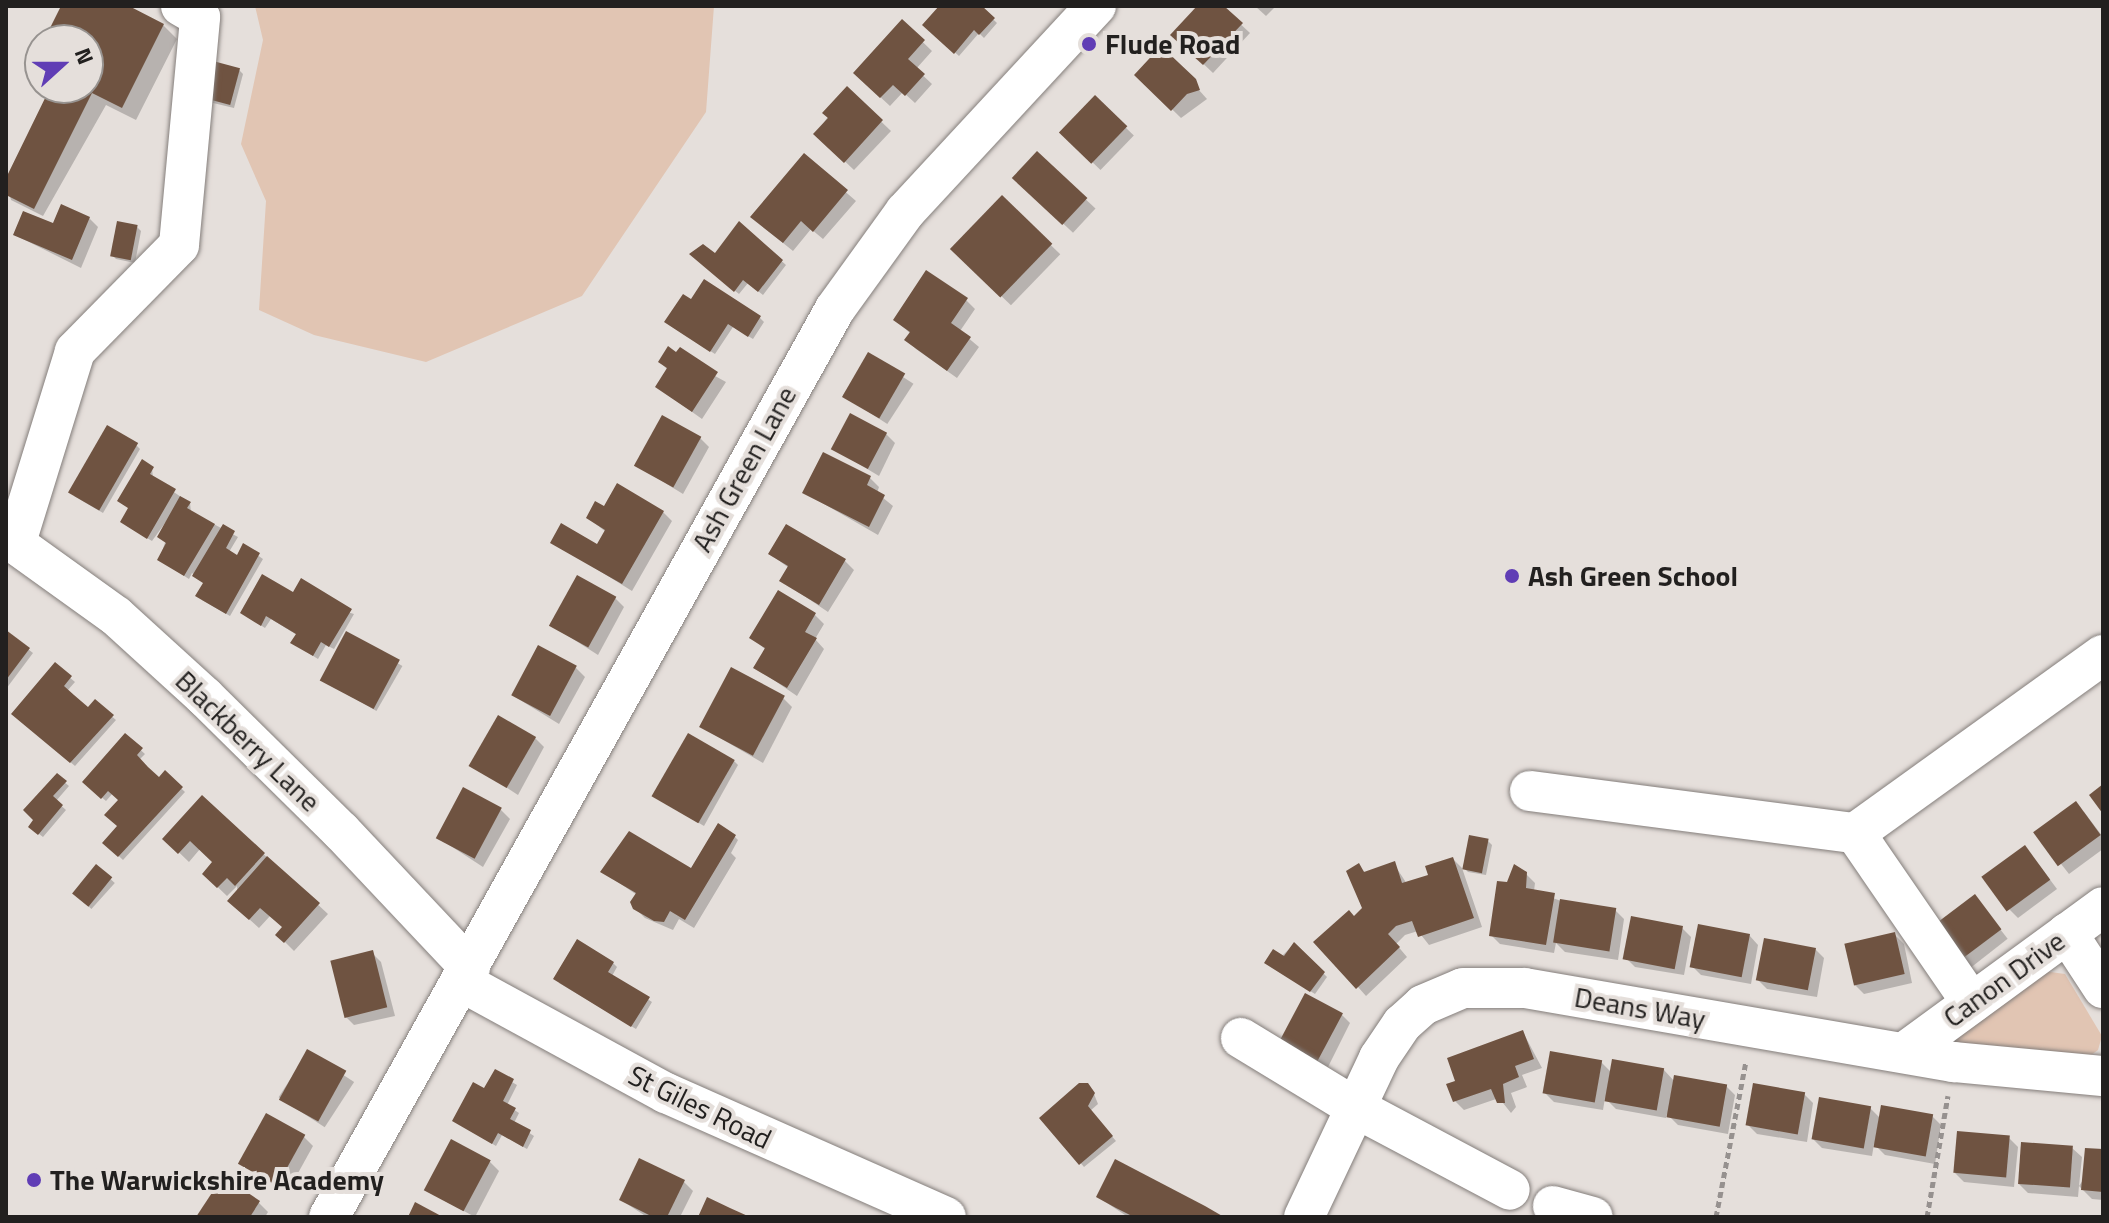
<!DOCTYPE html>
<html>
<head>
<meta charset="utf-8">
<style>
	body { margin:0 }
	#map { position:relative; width:2109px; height:1223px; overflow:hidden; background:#e5dfdb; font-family:"Titillium Web",sans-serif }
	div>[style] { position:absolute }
	.green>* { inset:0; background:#e1c5b3 }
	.shadow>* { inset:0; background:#0003; transform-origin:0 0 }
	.building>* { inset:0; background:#6f5341; transform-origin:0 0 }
	.path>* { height:5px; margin-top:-2.5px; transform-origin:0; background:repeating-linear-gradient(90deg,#96918f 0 6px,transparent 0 10px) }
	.roads { filter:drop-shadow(0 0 2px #847e7b) drop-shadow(0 0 2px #847e7b) }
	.minor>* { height:40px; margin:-20px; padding:0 20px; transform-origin:20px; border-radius:20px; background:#fff }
	.dots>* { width:22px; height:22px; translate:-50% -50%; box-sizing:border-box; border:4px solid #e5dfdb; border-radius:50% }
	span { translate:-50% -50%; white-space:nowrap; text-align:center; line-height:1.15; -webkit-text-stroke:8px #e5dfdb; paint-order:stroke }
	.poi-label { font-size:28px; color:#22201f; font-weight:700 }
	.left { translate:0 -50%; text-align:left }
	.street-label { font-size:28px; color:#22201f }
	.frame { position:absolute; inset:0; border:8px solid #22201f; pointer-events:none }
	.north { position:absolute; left:24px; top:24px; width:80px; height:80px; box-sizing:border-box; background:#e5dfdb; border:2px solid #979390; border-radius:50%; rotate:69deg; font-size:22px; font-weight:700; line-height:32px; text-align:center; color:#22201f }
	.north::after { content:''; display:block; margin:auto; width:28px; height:36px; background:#603db5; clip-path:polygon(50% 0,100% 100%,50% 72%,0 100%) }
</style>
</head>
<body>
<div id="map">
	<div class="green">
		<div style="clip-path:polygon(255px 6px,714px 6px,706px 112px,582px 296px,426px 362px,314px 335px,259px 310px,266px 201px,241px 144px,263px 40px)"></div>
		<div style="clip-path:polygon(2043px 971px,2065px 974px,2102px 1036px,2098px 1050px,2087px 1058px,1964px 1050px,1955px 1042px,1959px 1029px)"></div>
	</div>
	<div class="shadow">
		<div style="clip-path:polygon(63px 6px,125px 6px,163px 25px,177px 39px,136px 120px,106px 105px,43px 216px,11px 200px,6px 182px,53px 88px,88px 88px,88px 40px,47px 38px)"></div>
		<div style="clip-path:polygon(942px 6px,979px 6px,997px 23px,984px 38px,979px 33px,959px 56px,925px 25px)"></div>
		<div style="clip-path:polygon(1200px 6px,1221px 6px,1250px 33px,1213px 73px,1173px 35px)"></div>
		<div style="clip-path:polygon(1255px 6px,1276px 6px,1266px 16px)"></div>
		<div style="clip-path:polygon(902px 22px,932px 51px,916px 69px,932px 84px,915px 103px,903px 92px,890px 106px,864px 82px)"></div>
		<div style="clip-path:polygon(1162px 49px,1207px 99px,1181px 118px,1137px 75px)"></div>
		<div style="clip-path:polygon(239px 70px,243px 74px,234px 108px,209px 102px)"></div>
		<div style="clip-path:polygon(847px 89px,891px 131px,854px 170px,816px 134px)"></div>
		<div style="left:1095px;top:98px;width:54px;height:48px;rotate:44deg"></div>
		<div style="left:1037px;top:154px;width:80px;height:33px;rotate:43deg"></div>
		<div style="clip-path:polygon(804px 156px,856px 201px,823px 239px,811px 229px,793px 251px,762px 226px)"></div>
		<div style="left:1002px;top:198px;width:81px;height:71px;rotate:44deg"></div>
		<div style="clip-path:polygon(89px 218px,98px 227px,81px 268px,15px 235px)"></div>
		<div style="clip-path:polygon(740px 224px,786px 265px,763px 295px,748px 283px,739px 294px,691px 255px,715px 256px)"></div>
		<div style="clip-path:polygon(137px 227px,141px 231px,135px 263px,116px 259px,112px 255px)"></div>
		<div style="clip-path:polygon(966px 300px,975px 309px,960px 331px,979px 347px,957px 378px,916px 349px,907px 340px,911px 334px,895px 320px)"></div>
		<div style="clip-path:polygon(692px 302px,760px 318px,764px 322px,753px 339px,733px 327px,715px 354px,671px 326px)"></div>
		<div style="clip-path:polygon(677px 355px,726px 382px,702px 419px,657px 387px,668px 370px,660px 362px)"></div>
		<div style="left:869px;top:355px;width:53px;height:48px;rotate:33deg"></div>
		<div style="clip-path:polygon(886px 434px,895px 443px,879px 476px,834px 449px)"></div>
		<div style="clip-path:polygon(700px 438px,709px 447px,683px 494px,636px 465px)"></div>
		<div style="clip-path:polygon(136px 445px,140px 449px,103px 513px,74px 496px)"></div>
		<div style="clip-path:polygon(824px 455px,870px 478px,879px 487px,877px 493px,893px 506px,878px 535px,805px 493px)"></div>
		<div style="clip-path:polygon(152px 468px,153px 478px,190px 503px,191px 512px,238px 537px,229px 552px,238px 557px,244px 546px,263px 559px,230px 616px,202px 600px,205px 583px,192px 573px,189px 579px,159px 560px,178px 505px,152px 541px,127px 526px,130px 509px,120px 501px)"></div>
		<div style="clip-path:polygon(605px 509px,663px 512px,672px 521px,632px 591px,553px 542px,598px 546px,606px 532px,588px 518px)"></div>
		<div style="clip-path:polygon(770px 554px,845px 561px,854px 570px,828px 612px,782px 581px,789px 568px)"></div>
		<div style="clip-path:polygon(293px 595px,354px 614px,334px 649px,326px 645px,318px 659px,297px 646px,297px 635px,271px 619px,265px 628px,246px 616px)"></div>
		<div style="clip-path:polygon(615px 598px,624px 607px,598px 655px,551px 625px)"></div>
		<div style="clip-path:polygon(815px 615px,824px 624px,815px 639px,824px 649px,797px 696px,756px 668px,766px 650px,752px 638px)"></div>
		<div style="clip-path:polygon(6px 632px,33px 653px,6px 689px)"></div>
		<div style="left:347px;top:634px;width:64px;height:52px;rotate:30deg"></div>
		<div style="clip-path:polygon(55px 665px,75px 682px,67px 691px,89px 709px,95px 702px,116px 720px,75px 766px,18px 718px)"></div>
		<div style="clip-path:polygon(576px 668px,585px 677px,559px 724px,512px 695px)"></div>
		<div style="clip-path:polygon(783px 698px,792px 707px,763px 763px,701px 727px)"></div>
		<div style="clip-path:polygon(125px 736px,145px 754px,139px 760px,160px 780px,165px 773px,185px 792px,123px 860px,105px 843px,120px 827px,120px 800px,113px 793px,106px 801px,84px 782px)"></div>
		<div style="clip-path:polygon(535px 738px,544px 747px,518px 795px,472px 765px)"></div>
		<div style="clip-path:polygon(734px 761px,738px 765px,704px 826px,654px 796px)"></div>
		<div style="clip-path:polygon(57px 776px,69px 786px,56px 801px,66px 810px,43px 837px,34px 830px)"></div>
		<div style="clip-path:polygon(203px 798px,328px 914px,294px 951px,278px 935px,284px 928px,270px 916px,259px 928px,239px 910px,237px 886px,227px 896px,204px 874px,215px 862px,200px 849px,189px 862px,165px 839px)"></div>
		<div style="clip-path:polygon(501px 810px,510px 819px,483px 867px,437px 837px)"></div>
		<div style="clip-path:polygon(2084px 812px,2103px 837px,2103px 849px,2069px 874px,2036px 832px)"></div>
		<div style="clip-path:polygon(734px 836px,738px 840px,731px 853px,736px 858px,694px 928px,679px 919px,673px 930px,645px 918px,635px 908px,637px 895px,603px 872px,692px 871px)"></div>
		<div style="clip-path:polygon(1488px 841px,1492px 845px,1486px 875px,1468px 872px,1464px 868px)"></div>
		<div style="clip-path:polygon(2033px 857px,2057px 889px,2018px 918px,2009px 909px)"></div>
		<div style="clip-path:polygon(1453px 859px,1462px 868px,1482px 927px,1429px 945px,1418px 931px,1405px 935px,1396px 944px,1407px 957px,1366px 996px,1358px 987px,1354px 919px,1365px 909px,1358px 866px,1366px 873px,1394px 864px,1407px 884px,1430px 876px)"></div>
		<div style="left:97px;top:867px;width:24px;height:35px;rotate:42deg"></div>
		<div style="clip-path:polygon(1525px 873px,1535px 883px,1534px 891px,1561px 901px,1615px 910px,1624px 919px,1618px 960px,1565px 952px,1556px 943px,1554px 953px,1500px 944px,1491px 935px,1509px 884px)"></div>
		<div style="left:1975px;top:897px;width:53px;height:49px;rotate:52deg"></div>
		<div style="clip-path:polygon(1682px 928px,1691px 937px,1684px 975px,1635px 967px,1626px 958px)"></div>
		<div style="clip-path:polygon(1749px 935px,1758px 945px,1751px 984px,1701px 975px,1692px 966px)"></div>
		<div style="clip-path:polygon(1895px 935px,1904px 944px,1912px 983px,1864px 994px,1855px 985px)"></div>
		<div style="clip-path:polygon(1294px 944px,1327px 977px,1315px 994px,1271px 967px)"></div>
		<div style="clip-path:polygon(1815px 949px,1824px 958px,1817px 997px,1767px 989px,1758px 980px)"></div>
		<div style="clip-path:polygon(372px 953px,381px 962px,395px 1016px,354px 1025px,345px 1016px)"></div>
		<div style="clip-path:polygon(613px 963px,617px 967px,612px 976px,652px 1002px,636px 1029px,559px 983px)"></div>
		<div style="clip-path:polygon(1341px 1014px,1350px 1023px,1328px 1067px,1293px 1049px)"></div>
		<div style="clip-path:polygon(1523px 1032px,1542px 1068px,1522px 1075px,1527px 1087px,1511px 1093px,1516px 1107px,1511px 1113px,1499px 1098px,1464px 1110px,1455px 1101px,1458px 1082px)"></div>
		<div style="left:308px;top:1052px;width:55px;height:54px;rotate:33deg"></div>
		<div style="clip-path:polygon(1601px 1062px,1612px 1073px,1664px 1070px,1675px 1082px,1726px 1086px,1735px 1095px,1728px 1134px,1678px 1125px,1667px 1114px,1666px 1118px,1616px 1109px,1605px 1098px,1603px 1110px,1554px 1102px,1545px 1093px)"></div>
		<div style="clip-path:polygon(495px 1072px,517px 1085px,507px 1105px,519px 1113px,514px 1123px,534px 1136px,527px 1149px,502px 1135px,496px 1146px,454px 1121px,485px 1091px)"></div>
		<div style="clip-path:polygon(1092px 1089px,1098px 1104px,1090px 1111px,1116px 1141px,1084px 1167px,1042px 1118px)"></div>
		<div style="clip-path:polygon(1804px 1094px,1813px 1103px,1807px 1142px,1757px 1134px,1748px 1125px)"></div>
		<div style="clip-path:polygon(1870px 1108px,1881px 1119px,1932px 1116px,1941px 1125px,1935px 1164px,1885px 1155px,1874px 1144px,1872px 1156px,1822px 1148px,1813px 1139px)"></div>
		<div style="clip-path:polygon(304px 1137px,313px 1146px,287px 1193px,241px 1164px)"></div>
		<div style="clip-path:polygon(2009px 1138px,2018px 1147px,2014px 1187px,1964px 1182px,1955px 1173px)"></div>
		<div style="clip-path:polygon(2072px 1148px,2082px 1157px,2079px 1186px,2103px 1151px,2103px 1200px,2092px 1199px,2079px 1186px,2078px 1197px,2028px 1193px,2019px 1184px)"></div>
		<div style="clip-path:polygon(490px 1162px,499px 1171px,475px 1217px,427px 1191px)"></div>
		<div style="clip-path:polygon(224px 1179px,259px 1203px,268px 1212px,265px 1217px,199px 1217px)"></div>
		<div style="clip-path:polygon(684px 1182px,693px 1191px,680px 1217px,647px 1217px,621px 1200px)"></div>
		<div style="clip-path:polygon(1098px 1197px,1220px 1217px,1128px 1217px)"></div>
	</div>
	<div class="building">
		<div style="clip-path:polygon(61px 6px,129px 6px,164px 24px,122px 108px,92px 93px,34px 209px,6px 195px,6px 178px,50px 88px,88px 88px,88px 40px,45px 38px)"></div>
		<div style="clip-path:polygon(939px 6px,982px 6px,995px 18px,979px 35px,974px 30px,954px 54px,922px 25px)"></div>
		<div style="clip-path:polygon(1197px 6px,1224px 6px,1243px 23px,1203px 65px,1170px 35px)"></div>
		<div style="clip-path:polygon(902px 19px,925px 40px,908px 59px,925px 74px,905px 96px,893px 85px,880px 98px,853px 73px)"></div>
		<div style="clip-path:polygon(1161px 46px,1196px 79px,1200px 90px,1187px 94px,1171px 111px,1134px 75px)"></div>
		<div style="left:213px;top:61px;width:28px;height:38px;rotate:15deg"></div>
		<div style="clip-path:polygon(847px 86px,883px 120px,844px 163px,813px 134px,828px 118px,822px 113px)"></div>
		<div style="left:1095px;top:95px;width:45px;height:52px;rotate:44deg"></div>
		<div style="left:1037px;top:151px;width:69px;height:37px;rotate:43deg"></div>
		<div style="clip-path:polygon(804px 153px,848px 190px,813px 232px,801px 221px,783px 243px,750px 217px)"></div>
		<div style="left:1002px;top:195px;width:70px;height:75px;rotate:44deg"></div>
		<div style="clip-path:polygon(61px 204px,90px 217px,72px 260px,13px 235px,23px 211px,53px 223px)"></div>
		<div style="left:117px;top:221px;width:21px;height:36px;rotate:11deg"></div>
		<div style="clip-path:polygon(739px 221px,783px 260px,758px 292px,743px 280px,734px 292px,689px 254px,703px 244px,715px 253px)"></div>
		<div style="clip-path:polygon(926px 270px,968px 298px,951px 323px,971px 337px,947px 371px,904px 340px,910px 332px,893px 320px)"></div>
		<div style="clip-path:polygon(704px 279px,761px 316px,748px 337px,728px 324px,710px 352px,664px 322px,683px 294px,691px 299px)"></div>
		<div style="clip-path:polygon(668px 346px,676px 352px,680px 347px,718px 372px,692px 412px,655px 387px,667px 368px,658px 362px)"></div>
		<div style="left:868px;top:352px;width:43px;height:52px;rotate:30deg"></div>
		<div style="left:850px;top:413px;width:42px;height:41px;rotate:28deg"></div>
		<div style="left:662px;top:415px;width:45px;height:58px;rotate:29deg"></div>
		<div style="left:107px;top:425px;width:36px;height:78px;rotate:30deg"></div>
		<div style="clip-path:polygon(823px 452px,871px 476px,867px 485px,885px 495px,869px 527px,802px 493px)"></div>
		<div style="clip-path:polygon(142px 459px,154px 467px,150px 474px,176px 489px,147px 539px,120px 522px,128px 508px,117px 501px)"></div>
		<div style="clip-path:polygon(617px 483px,664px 511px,622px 584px,550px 543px,561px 523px,597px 544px,605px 530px,586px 518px,595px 501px,604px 506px)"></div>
		<div style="clip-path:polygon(180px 496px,191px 502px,187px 508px,215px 524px,184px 576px,157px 560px,166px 543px,157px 537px)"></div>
		<div style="clip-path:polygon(223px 524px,235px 531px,226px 548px,237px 555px,243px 543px,260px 553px,226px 614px,195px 596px,203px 583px,192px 576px)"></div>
		<div style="clip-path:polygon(786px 524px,846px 559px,819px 605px,779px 581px,788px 566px,768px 554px)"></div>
		<div style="clip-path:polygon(262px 574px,293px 592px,301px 578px,352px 609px,329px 647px,321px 642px,313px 656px,290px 643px,296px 634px,266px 616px,261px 626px,240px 613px)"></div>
		<div style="left:577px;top:575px;width:45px;height:58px;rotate:29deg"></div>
		<div style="clip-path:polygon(778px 590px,816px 613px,805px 632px,817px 638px,787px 688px,753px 668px,765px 648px,749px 638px)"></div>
		<div style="clip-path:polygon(6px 630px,30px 648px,6px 680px)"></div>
		<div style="left:346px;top:631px;width:61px;height:56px;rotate:28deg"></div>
		<div style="left:538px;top:645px;width:44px;height:57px;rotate:28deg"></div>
		<div style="clip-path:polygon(55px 662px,72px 676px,64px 686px,74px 695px,88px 707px,95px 699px,114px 715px,70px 763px,11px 714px)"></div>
		<div style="left:731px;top:667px;width:61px;height:68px;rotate:28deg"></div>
		<div style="left:498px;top:715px;width:44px;height:59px;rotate:30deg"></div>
		<div style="clip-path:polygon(125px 733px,143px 748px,137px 755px,148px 767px,159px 777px,165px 770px,183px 787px,118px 857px,102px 843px,117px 826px,104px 815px,118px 800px,108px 791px,101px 799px,82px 782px)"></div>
		<div style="left:688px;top:733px;width:54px;height:73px;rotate:30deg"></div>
		<div style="clip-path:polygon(57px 773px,67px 781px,53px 796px,63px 805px,38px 835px,28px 827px,33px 820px,23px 810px)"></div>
		<div style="clip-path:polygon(2103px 784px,2103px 814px,2089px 795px)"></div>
		<div style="left:463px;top:787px;width:44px;height:58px;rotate:28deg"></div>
		<div style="clip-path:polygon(202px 795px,265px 853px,235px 886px,227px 878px,217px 888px,202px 874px,212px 862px,190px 841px,178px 854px,162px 839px)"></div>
		<div style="left:2076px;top:801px;width:42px;height:53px;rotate:54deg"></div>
		<div style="clip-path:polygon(718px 823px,736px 835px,685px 920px,670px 911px,664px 922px,654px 921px,633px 909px,630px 902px,636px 893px,600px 872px,629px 831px,691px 868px)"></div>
		<div style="left:1469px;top:835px;width:20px;height:35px;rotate:11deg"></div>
		<div style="left:2025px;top:845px;width:43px;height:54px;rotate:54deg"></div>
		<div style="clip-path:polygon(267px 856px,320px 903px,284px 943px,275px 935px,282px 927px,260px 908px,249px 920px,227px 901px)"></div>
		<div style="clip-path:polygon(1453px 857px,1474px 918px,1418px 937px,1412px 921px,1396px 926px,1388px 934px,1400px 947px,1356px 989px,1313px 942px,1349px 910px,1354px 916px,1362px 908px,1346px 871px,1359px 863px,1364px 872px,1395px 861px,1402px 883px,1428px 875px,1425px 866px)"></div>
		<div style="left:96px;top:864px;width:21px;height:38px;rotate:39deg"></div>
		<div style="clip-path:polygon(1514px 864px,1527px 872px,1526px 888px,1555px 893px,1546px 945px,1489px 936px,1497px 881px,1507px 882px)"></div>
		<div style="left:1975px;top:894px;width:44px;height:53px;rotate:53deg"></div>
		<div style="left:1560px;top:899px;width:57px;height:44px;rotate:9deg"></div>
		<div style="left:1631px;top:916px;width:53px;height:44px;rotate:11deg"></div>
		<div style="left:1698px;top:924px;width:53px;height:44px;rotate:11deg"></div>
		<div style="left:1895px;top:932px;width:43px;height:52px;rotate:77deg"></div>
		<div style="left:1764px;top:938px;width:53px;height:43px;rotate:11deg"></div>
		<div style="clip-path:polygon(577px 939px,614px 962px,608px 972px,650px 997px,631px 1027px,553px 979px)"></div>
		<div style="clip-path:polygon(1294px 942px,1325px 972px,1310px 992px,1264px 963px,1273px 949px,1284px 956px)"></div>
		<div style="left:373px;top:950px;width:59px;height:44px;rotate:76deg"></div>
		<div style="left:1305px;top:993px;width:43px;height:54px;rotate:28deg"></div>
		<div style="clip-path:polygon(1523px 1030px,1534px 1059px,1515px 1066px,1519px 1077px,1503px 1084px,1505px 1103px,1497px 1103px,1491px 1089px,1453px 1102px,1446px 1084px,1455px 1081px,1447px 1058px)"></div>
		<div style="left:307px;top:1049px;width:45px;height:58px;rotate:29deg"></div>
		<div style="left:1550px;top:1051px;width:53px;height:43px;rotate:10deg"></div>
		<div style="left:1612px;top:1059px;width:53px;height:43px;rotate:10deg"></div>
		<div style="clip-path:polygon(495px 1069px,514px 1079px,503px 1101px,516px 1108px,510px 1119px,531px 1130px,523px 1147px,498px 1133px,492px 1144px,452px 1121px,473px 1082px,484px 1088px)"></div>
		<div style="left:1674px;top:1075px;width:54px;height:43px;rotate:10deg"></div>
		<div style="clip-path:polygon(1079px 1083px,1088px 1083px,1095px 1093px,1088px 1106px,1113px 1136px,1079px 1165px,1039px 1118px)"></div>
		<div style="left:1753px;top:1083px;width:53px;height:43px;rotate:10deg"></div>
		<div style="left:1819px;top:1097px;width:53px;height:43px;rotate:10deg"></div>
		<div style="left:1881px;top:1105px;width:53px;height:43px;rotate:10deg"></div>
		<div style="left:266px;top:1113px;width:45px;height:58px;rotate:29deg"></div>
		<div style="left:1957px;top:1131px;width:53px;height:42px;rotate:5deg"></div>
		<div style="left:451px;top:1139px;width:45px;height:58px;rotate:28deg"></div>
		<div style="left:2021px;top:1142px;width:52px;height:42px;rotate:4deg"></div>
		<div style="clip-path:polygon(2085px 1148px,2103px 1149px,2103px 1192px,2081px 1190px)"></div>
		<div style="clip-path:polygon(639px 1158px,685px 1180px,667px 1217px,653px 1217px,619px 1200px)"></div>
		<div style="clip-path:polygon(1115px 1159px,1205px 1206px,1224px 1217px,1134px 1217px,1116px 1208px,1096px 1197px)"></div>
		<div style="clip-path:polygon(223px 1176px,260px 1201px,250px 1217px,196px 1217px)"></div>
		<div style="clip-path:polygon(707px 1197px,730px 1208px,750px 1217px,698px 1217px)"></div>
		<div style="clip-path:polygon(415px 1202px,443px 1217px,408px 1217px)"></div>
	</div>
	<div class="path">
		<div style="left:1716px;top:1217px;width:159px;rotate:-79.1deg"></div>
		<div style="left:1927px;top:1217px;width:123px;rotate:-80.2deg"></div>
	</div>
	<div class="roads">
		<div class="minor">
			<div style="left:6px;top:537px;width:135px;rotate:35.7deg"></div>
			<div style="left:116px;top:616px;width:120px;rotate:42.3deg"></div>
			<div style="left:205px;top:697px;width:191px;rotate:44.6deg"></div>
			<div style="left:341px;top:831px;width:188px;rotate:46.7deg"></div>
			<div style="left:16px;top:542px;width:200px;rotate:-72.8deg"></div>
			<div style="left:75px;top:351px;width:148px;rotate:-45.5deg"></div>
			<div style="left:179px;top:245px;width:229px;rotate:-84.7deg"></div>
			<div style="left:200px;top:17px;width:22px;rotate:-150deg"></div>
			<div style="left:1530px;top:791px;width:328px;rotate:7.4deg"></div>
			<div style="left:1855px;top:833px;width:206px;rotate:55.5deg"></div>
			<div style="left:1855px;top:833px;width:305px;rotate:-35.7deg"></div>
			<div style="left:2067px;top:933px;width:66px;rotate:56.8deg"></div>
			<div style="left:462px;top:982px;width:232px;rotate:28.6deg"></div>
			<div style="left:666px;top:1093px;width:306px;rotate:23.9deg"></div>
			<div style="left:1241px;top:1038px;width:135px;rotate:31.3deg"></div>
			<div style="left:1356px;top:1108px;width:174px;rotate:28deg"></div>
			<div style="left:1905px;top:1052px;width:245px;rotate:-36.2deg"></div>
			<div style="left:1553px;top:1206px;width:41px;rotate:15.4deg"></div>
			<div style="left:329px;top:1217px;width:1039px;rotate:-60.87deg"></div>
			<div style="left:835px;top:309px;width:120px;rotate:-54.2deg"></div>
			<div style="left:905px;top:212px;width:281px;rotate:-47.2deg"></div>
			<div style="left:1304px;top:1217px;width:176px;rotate:-64.7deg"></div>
			<div style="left:1379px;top:1058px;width:41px;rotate:-55.9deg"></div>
			<div style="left:1402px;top:1024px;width:28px;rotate:-42deg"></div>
			<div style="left:1423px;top:1005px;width:43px;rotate:-23deg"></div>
			<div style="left:1463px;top:988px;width:62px"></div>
			<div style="left:1525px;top:988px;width:435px;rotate:9.8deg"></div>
			<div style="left:1954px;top:1062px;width:150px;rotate:5.4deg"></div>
		</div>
	</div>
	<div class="dots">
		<div style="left:1089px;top:44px;background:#603db5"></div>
		<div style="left:1512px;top:576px;background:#603db5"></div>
		<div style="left:34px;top:1180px;background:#603db5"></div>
	</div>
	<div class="poi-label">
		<span class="left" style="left:1105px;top:44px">Flude Road</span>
		<span class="left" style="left:1528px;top:576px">Ash Green School</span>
		<span class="left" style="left:50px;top:1180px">The Warwickshire Academy</span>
	</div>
	<div class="street-label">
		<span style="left:744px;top:469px;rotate:-61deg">Ash Green Lane</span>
		<span style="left:248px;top:741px;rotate:44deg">Blackberry Lane</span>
		<span style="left:2004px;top:979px;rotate:-36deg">Canon Drive</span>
		<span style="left:1640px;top:1008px;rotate:10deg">Deans Way</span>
		<span style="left:700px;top:1107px;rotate:26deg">St Giles Road</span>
	</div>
	<div class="frame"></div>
	<div class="north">N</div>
</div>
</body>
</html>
